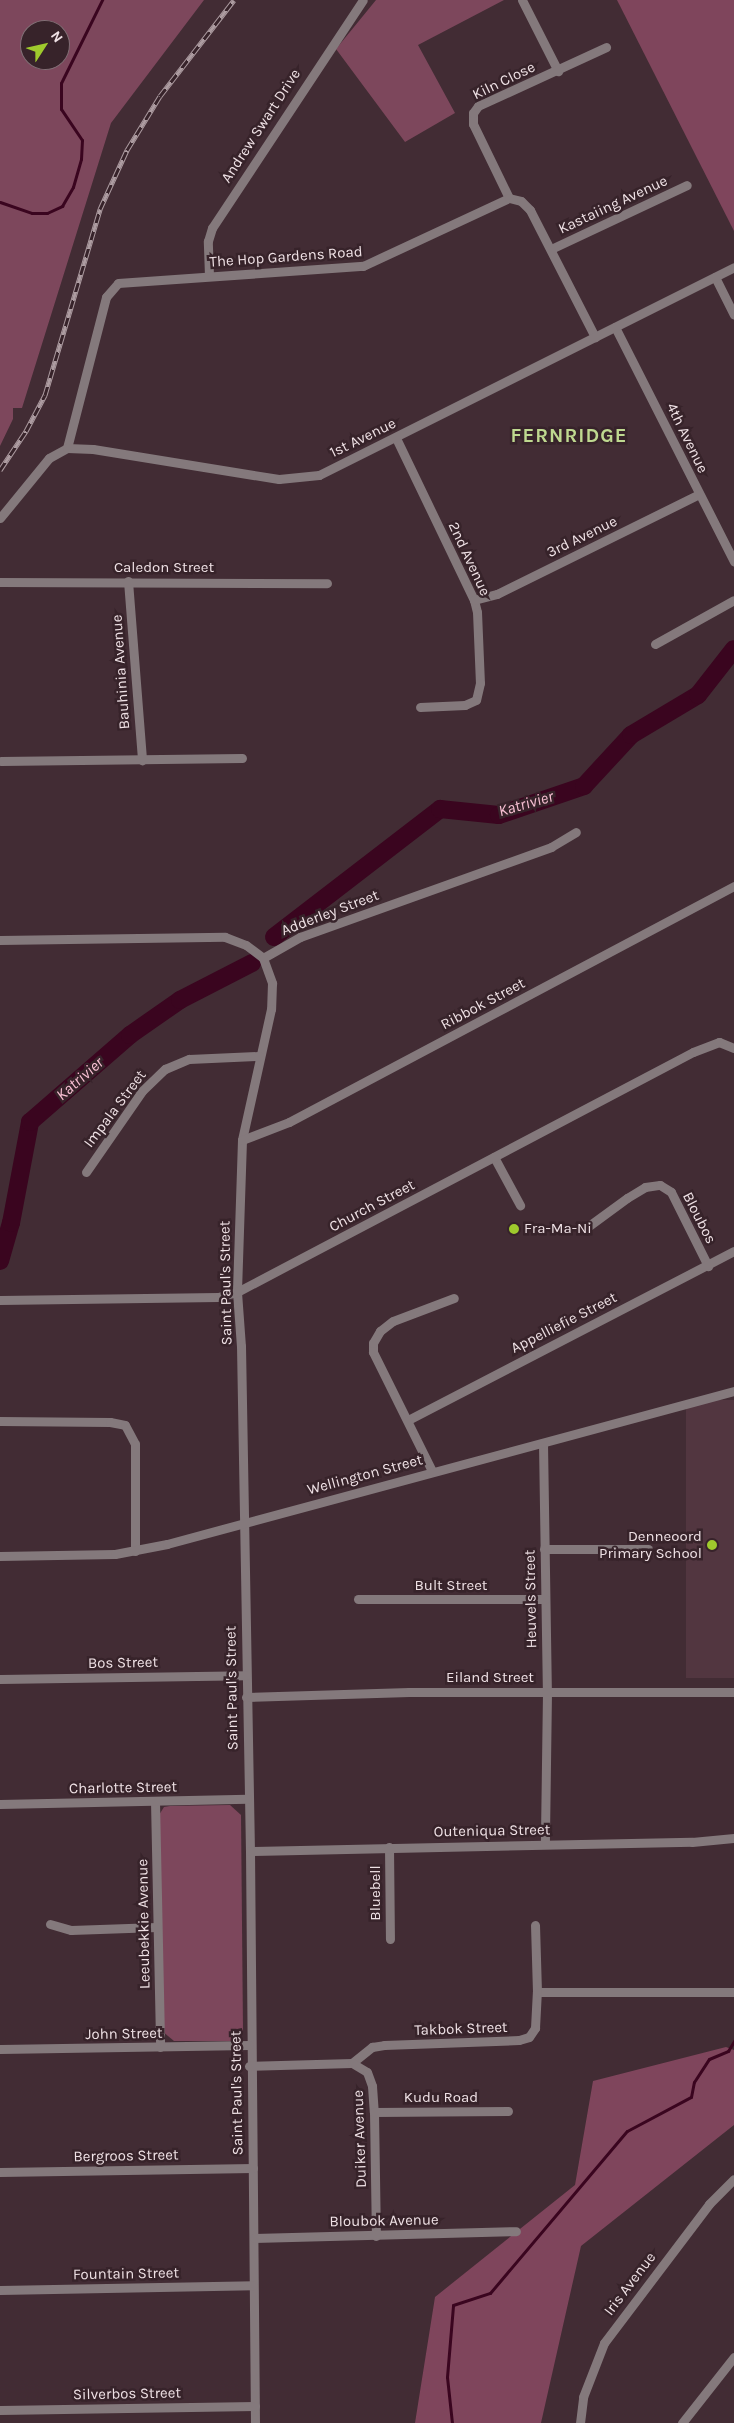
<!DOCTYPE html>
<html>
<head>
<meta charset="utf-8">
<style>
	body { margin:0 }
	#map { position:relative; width:734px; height:2423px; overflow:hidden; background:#422c34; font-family:Karla,sans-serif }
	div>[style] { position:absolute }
	.built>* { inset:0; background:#523640; transform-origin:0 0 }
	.green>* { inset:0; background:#7d475c }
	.forest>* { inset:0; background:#7f455c }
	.stream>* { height:3px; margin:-1.5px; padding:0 1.5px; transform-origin:1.5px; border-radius:1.5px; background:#3a051f }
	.river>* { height:18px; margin:-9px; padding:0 9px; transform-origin:9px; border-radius:9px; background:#3a051f }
	.street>* { height:9px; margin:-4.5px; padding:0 4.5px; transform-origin:4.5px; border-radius:4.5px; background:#84797c }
	.rail>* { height:5px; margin-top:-2.5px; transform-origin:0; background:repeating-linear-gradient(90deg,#37232a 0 9px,#ad9ca1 0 18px); box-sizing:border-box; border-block:1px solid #ad9ca1 }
	.dots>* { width:14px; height:14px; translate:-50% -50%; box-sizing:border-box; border:2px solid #37232a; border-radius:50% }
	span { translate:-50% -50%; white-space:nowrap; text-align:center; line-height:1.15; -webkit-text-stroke:5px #37232a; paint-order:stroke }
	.street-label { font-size:15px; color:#efe1e5 }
	.poi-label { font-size:15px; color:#efe1e5 }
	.left { translate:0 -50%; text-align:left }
	.right { translate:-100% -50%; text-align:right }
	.water-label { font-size:16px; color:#f9c1d4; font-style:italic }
	.district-label { font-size:20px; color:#bfd990; font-weight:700; letter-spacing:1px }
	.north { position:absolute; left:20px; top:20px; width:50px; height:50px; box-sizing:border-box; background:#37232a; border:1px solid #816f75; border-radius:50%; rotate:55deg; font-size:14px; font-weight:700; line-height:20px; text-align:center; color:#efe1e5 }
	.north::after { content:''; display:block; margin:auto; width:18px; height:22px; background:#9fca2d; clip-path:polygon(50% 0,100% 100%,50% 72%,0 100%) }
</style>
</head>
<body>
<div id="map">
	<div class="built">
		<div style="left:734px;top:1400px;width:278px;height:48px;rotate:90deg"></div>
	</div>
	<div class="green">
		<div style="clip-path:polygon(evenodd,0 0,204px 0,111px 123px,22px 408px,13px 408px,13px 419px,0 446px,0 0,30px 30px,60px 30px,60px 60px,30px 60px,30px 30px)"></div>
		<div style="clip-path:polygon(376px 0,504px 0,418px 45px,455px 113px,405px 142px,336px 49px)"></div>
		<div style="clip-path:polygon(230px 1805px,241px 1815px,243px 2032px,232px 2041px,174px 2041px,162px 2031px,159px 1815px,164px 1807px,170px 1806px)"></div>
	</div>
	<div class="forest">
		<div style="clip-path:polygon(617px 0,734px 0,734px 231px)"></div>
		<div style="clip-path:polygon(726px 2047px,734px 2050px,734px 2125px,581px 2246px,541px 2423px,415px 2423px,435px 2297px,575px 2185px,593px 2081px)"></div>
	</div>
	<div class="stream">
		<div style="left:0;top:202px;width:34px;rotate:19deg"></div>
		<div style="left:32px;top:213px;width:15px"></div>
		<div style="left:47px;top:213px;width:17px;rotate:-25deg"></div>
		<div style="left:62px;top:206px;width:22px;rotate:-60deg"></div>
		<div style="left:73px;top:187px;width:29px;rotate:-74deg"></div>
		<div style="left:81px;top:159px;width:19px;rotate:-87deg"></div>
		<div style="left:82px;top:140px;width:37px;rotate:-124deg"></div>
		<div style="left:61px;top:109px;width:26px;rotate:-90deg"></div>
		<div style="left:61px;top:83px;width:93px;rotate:-63.7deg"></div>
		<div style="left:452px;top:2423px;width:46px;rotate:-96.2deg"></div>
		<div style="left:447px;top:2377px;width:72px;rotate:-85.2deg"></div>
		<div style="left:453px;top:2305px;width:39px;rotate:-18deg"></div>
		<div style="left:490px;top:2293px;width:212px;rotate:-49.8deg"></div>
		<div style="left:627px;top:2131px;width:72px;rotate:-28deg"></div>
		<div style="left:691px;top:2097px;width:15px;rotate:-79deg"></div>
		<div style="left:694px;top:2082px;width:27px;rotate:-57deg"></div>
		<div style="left:709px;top:2059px;width:21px;rotate:-23deg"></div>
		<div style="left:728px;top:2051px;width:12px;rotate:-59deg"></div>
	</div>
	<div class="river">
		<div style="left:274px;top:937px;width:210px;rotate:-37.6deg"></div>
		<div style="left:440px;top:809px;width:59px;rotate:5.8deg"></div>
		<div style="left:499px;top:815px;width:90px;rotate:-18.8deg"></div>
		<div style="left:584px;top:786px;width:69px;rotate:-47.3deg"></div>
		<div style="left:631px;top:735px;width:78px;rotate:-30.8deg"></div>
		<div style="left:698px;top:695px;width:58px;rotate:-52deg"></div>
		<div style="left:0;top:1261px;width:40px;rotate:-74deg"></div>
		<div style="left:11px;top:1223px;width:103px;rotate:-79.3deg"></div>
		<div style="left:30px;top:1122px;width:133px;rotate:-41deg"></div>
		<div style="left:130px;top:1035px;width:61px;rotate:-35deg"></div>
		<div style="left:180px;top:1000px;width:81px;rotate:-27.2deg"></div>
	</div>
	<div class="street">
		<div style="left:522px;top:0;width:80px;rotate:63.1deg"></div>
		<div style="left:509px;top:198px;width:82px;rotate:-115.9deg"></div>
		<div style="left:473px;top:124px;width:11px;rotate:-90deg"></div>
		<div style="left:473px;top:113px;width:9px;rotate:-54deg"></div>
		<div style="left:478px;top:106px;width:141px;rotate:-24.7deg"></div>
		<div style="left:551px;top:249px;width:150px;rotate:-25.2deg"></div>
		<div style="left:209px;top:276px;width:35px;rotate:-92deg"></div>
		<div style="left:208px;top:241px;width:14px;rotate:-73deg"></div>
		<div style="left:212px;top:228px;width:273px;rotate:-56.5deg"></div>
		<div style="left:715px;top:277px;width:42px;rotate:63.4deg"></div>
		<div style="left:615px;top:327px;width:263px;rotate:63.1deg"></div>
		<div style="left:396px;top:438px;width:180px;rotate:64.3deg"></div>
		<div style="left:474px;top:600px;width:12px;rotate:76deg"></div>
		<div style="left:477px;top:612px;width:71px;rotate:87.6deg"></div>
		<div style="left:480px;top:683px;width:17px;rotate:103deg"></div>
		<div style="left:476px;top:700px;width:12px;rotate:156deg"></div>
		<div style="left:465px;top:705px;width:45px;rotate:177.5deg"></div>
		<div style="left:67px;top:448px;width:156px;rotate:-75.5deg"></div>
		<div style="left:106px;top:297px;width:18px;rotate:-49deg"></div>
		<div style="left:118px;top:283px;width:246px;rotate:-4deg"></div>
		<div style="left:363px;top:266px;width:161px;rotate:-25deg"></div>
		<div style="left:509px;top:198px;width:12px;rotate:14deg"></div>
		<div style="left:521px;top:201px;width:13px;rotate:45deg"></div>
		<div style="left:530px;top:210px;width:143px;rotate:62.9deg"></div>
		<div style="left:0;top:518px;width:77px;rotate:-50.8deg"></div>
		<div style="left:49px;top:458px;width:21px;rotate:-29deg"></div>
		<div style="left:67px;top:448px;width:26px;rotate:2deg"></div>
		<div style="left:93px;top:449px;width:188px;rotate:9.2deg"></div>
		<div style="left:279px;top:479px;width:40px;rotate:-5.7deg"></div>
		<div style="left:319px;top:475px;width:464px;rotate:-26.6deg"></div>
		<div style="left:128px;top:581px;width:180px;rotate:85.5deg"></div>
		<div style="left:0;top:582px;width:327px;rotate:0.2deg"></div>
		<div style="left:474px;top:600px;width:24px;rotate:-15deg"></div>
		<div style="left:497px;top:594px;width:225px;rotate:-26.3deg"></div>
		<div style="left:655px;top:644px;width:90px;rotate:-29.1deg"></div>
		<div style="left:1px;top:761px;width:241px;rotate:-0.7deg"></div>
		<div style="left:0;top:940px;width:225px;rotate:-0.8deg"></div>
		<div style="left:225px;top:937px;width:22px;rotate:21deg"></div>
		<div style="left:246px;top:945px;width:21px;rotate:37deg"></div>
		<div style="left:263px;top:958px;width:27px;rotate:70deg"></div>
		<div style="left:272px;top:983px;width:26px;rotate:92deg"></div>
		<div style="left:271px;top:1009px;width:134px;rotate:102.5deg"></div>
		<div style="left:242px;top:1140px;width:152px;rotate:91.9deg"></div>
		<div style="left:237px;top:1292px;width:54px;rotate:85.8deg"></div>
		<div style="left:241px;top:1346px;width:505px;rotate:88.98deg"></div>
		<div style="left:250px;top:1851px;width:572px;rotate:89.5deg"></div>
		<div style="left:263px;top:958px;width:43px;rotate:-29.6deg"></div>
		<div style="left:300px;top:937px;width:267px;rotate:-19.7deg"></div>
		<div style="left:551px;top:847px;width:29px;rotate:-31deg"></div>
		<div style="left:242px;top:1140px;width:50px;rotate:-21deg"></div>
		<div style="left:289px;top:1122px;width:504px;rotate:-27.94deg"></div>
		<div style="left:494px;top:1157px;width:55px;rotate:61.6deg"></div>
		<div style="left:86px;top:1172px;width:98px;rotate:-55.3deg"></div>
		<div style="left:142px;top:1091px;width:32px;rotate:-44deg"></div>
		<div style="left:165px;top:1069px;width:26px;rotate:-23deg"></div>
		<div style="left:189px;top:1059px;width:70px;rotate:-2.5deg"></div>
		<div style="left:586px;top:1228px;width:51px;rotate:-36.2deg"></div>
		<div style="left:627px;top:1198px;width:21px;rotate:-31deg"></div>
		<div style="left:645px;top:1187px;width:15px;rotate:-8deg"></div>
		<div style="left:660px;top:1185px;width:13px;rotate:32deg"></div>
		<div style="left:671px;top:1192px;width:83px;rotate:63.4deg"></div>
		<div style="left:0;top:1300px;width:218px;rotate:-0.8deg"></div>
		<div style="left:218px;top:1297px;width:20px;rotate:-15deg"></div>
		<div style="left:237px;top:1292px;width:515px;rotate:-27.76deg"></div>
		<div style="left:693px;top:1052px;width:28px;rotate:-21deg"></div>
		<div style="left:719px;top:1042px;width:16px;rotate:22deg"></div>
		<div style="left:408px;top:1420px;width:367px;rotate:-27.4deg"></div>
		<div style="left:0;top:1421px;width:110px;rotate:0.5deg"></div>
		<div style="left:110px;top:1422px;width:15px;rotate:11deg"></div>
		<div style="left:125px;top:1425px;width:21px;rotate:62deg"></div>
		<div style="left:135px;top:1444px;width:107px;rotate:90deg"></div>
		<div style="left:543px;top:1443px;width:249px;rotate:89.1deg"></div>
		<div style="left:547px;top:1692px;width:152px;rotate:90.8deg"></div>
		<div style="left:432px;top:1471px;width:133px;rotate:-116.4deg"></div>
		<div style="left:373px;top:1352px;width:9px;rotate:-90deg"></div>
		<div style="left:373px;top:1343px;width:14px;rotate:-60deg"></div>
		<div style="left:380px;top:1331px;width:16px;rotate:-38deg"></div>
		<div style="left:393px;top:1321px;width:65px;rotate:-20.7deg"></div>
		<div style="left:544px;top:1549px;width:104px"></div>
		<div style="left:0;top:1556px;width:115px;rotate:-1deg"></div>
		<div style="left:115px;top:1554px;width:53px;rotate:-10.9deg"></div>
		<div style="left:167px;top:1544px;width:587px;rotate:-15.1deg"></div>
		<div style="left:358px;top:1599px;width:187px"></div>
		<div style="left:0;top:1679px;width:246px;rotate:-0.9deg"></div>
		<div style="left:246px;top:1697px;width:163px;rotate:-1.8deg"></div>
		<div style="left:409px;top:1692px;width:325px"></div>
		<div style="left:155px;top:1801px;width:246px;rotate:88.8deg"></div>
		<div style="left:0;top:1804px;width:247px;rotate:-1.2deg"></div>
		<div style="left:389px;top:1847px;width:92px;rotate:89.4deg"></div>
		<div style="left:250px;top:1851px;width:442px;rotate:-1.2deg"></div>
		<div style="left:692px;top:1842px;width:42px;rotate:-5.4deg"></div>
		<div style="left:50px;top:1924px;width:22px;rotate:16deg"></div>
		<div style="left:71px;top:1930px;width:86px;rotate:-2deg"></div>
		<div style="left:537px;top:1992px;width:197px"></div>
		<div style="left:0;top:2049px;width:249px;rotate:-0.9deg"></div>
		<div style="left:352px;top:2063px;width:26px;rotate:-39deg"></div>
		<div style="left:372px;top:2047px;width:12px;rotate:-9deg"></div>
		<div style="left:384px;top:2045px;width:135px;rotate:-2.1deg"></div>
		<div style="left:519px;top:2040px;width:10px;rotate:-17deg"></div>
		<div style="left:529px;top:2037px;width:11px;rotate:-56deg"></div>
		<div style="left:535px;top:2028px;width:36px;rotate:-87deg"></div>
		<div style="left:537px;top:1992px;width:67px;rotate:-91.7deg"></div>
		<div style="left:249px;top:2066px;width:103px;rotate:-1.7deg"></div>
		<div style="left:352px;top:2063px;width:17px;rotate:31deg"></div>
		<div style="left:367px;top:2072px;width:15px;rotate:70deg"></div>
		<div style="left:372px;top:2086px;width:26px;rotate:86deg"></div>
		<div style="left:374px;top:2112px;width:124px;rotate:89.1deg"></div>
		<div style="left:374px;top:2112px;width:134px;rotate:-0.4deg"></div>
		<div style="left:0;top:2172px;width:253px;rotate:-0.9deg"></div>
		<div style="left:254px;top:2238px;width:262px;rotate:-1.5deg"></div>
		<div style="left:0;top:2290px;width:253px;rotate:-1.1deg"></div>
		<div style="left:0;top:2410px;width:255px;rotate:-0.9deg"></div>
		<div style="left:580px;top:2423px;width:26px;rotate:-83deg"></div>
		<div style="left:583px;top:2397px;width:58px;rotate:-68.7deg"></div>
		<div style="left:604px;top:2343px;width:174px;rotate:-52.9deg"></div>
		<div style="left:709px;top:2204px;width:35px;rotate:-45deg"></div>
		<div style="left:682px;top:2423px;width:84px;rotate:-51.8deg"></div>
	</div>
	<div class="rail">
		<div style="left:0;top:470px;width:47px;rotate:-56.3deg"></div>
		<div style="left:26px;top:431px;width:41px;rotate:-62.2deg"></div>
		<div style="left:45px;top:395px;width:194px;rotate:-73.5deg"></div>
		<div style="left:100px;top:209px;width:65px;rotate:-65.4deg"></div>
		<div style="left:127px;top:150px;width:63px;rotate:-58.6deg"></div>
		<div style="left:160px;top:96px;width:121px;rotate:-52.4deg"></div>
	</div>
	<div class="dots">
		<div style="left:514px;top:1229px;background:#9fca2d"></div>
		<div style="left:712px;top:1545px;background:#9fca2d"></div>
	</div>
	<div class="street-label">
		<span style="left:504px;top:81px;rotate:-26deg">Kiln Close</span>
		<span style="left:261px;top:126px;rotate:-57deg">Andrew Swart Drive</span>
		<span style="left:613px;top:205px;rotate:-25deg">Kastaiing Avenue</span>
		<span style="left:286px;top:257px;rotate:-4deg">The Hop Gardens Road</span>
		<span style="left:363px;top:438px;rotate:-26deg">1st Avenue</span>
		<span style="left:687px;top:438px;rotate:64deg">4th Avenue</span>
		<span style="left:582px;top:537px;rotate:-26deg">3rd Avenue</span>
		<span style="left:469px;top:559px;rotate:65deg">2nd Avenue</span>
		<span style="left:164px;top:568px">Caledon Street</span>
		<span style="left:121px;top:672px;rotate:-94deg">Bauhinia Avenue</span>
		<span style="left:330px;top:913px;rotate:-21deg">Adderley Street</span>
		<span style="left:483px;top:1004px;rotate:-28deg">Ribbok Street</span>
		<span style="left:115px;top:1109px;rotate:-53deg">Impala Street</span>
		<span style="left:372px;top:1206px;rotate:-28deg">Church Street</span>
		<span style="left:699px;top:1218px;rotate:63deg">Bloubos</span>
		<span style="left:226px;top:1283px;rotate:-91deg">Saint Paul's Street</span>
		<span style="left:564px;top:1323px;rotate:-27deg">Appelliefie Street</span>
		<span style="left:365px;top:1475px;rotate:-15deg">Wellington Street</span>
		<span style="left:451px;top:1586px">Bult Street</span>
		<span style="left:531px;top:1599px;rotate:-91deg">Heuvels Street</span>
		<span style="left:123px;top:1663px;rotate:-1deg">Bos Street</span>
		<span style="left:490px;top:1678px">Eiland Street</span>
		<span style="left:232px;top:1688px;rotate:-91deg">Saint Paul's Street</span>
		<span style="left:123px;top:1788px;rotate:-1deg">Charlotte Street</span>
		<span style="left:492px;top:1831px;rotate:-1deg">Outeniqua Street</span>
		<span style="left:376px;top:1893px;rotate:-90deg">Bluebell</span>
		<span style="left:144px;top:1924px;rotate:-91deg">Leeubekkie Avenue</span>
		<span style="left:461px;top:2029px;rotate:-2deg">Takbok Street</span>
		<span style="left:124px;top:2034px;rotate:-1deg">John Street</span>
		<span style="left:237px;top:2093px;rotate:-91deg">Saint Paul's Street</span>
		<span style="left:441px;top:2098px">Kudu Road</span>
		<span style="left:360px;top:2139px;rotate:-92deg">Duiker Avenue</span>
		<span style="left:126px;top:2156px;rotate:-1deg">Bergroos Street</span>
		<span style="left:384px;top:2221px;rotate:-1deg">Bloubok Avenue</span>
		<span style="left:126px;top:2274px;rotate:-1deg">Fountain Street</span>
		<span style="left:630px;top:2284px;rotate:-53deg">Iris Avenue</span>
		<span style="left:127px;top:2394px;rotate:-1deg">Silverbos Street</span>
	</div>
	<div class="poi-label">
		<span class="left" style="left:524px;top:1229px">Fra-Ma-Ni</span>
		<span class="right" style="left:702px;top:1545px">Denneoord<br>Primary School</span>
	</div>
	<div class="water-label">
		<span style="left:526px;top:804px;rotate:-16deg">Katrivier</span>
		<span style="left:80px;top:1079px;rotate:-41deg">Katrivier</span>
	</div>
	<div class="district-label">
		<span style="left:569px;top:435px">FERNRIDGE</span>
	</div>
	<div class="north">N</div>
</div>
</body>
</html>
